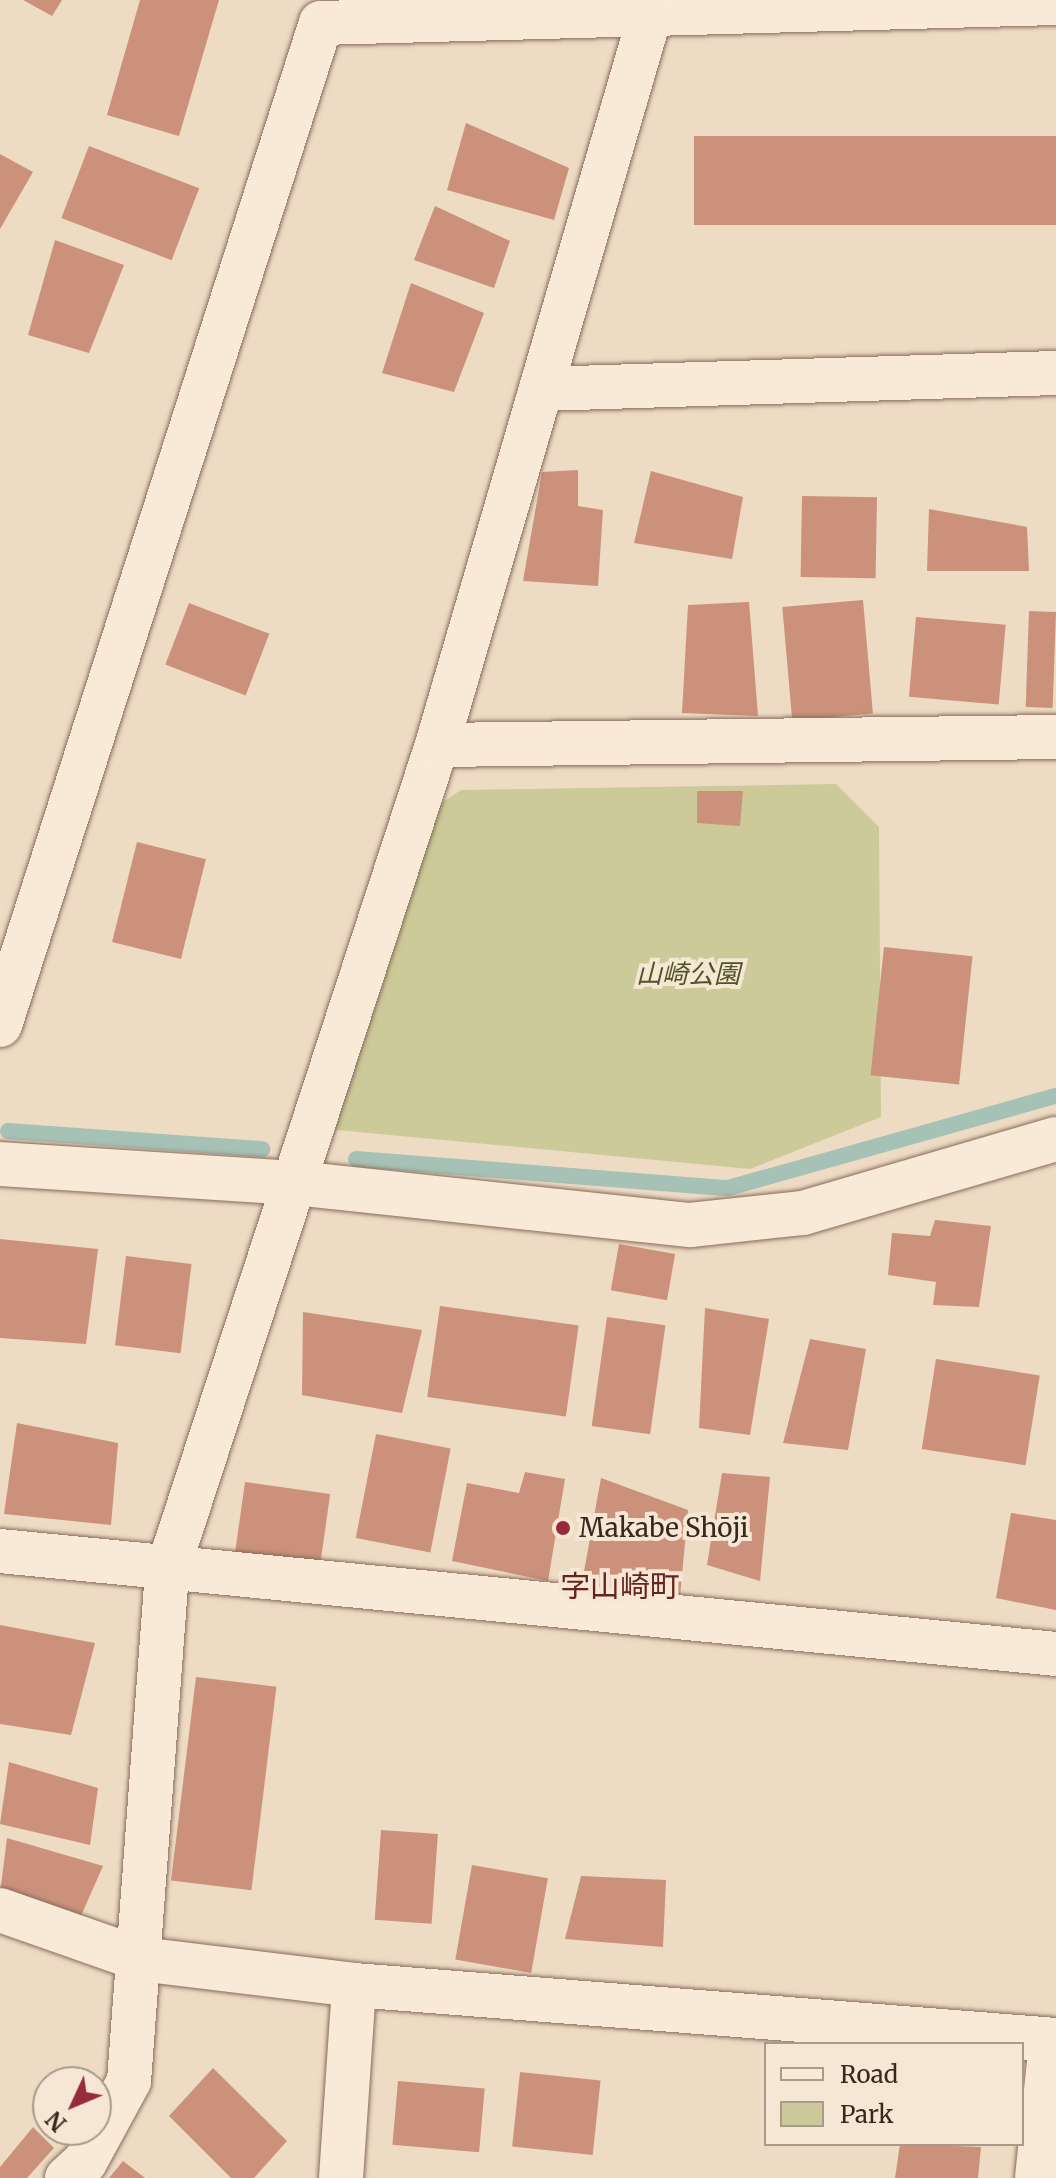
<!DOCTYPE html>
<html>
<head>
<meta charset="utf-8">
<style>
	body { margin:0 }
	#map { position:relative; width:1056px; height:2178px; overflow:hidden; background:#eddbc4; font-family:Merriweather,"Noto Sans JP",serif }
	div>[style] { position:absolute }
	.green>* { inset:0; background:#cbca98 }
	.stream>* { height:16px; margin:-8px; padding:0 8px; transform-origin:8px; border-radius:8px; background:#a6c1b5 }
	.building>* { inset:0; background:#cb917b; transform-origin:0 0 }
	.roads { filter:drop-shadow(0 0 2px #886c5b) drop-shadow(0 0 2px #886c5b) }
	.street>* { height:44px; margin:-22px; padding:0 22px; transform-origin:22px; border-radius:22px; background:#f8ead7 }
	.secondary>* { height:44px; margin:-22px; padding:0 22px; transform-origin:22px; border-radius:22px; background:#f8ead7 }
	.dots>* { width:22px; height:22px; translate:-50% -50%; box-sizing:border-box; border:4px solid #f5e7d4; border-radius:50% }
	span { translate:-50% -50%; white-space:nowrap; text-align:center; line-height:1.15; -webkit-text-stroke:8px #f5e7d4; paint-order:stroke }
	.park-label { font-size:26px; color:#4f5426; font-style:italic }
	.poi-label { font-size:26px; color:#38271f }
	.left { translate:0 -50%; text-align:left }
	.quarter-label { font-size:30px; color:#64241f }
	.legend { position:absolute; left:764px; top:2042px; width:260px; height:104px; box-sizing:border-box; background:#f5e7d4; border:2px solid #a99a8c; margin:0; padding:10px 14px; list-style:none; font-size:24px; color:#38271f }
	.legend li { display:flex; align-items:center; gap:16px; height:40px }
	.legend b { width:40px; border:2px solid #a99a8c }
	.north { position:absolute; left:32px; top:2066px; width:80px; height:80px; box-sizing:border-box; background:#f5e7d4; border:2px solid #a99a8c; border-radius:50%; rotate:226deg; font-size:22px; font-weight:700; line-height:32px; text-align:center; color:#38271f }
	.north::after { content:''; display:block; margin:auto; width:28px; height:36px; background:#962c3b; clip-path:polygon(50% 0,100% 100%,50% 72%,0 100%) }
</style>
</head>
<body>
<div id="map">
	<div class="green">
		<div style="clip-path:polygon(836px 784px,879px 827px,881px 1117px,750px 1169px,327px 1129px,354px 1071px,435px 807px,461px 790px)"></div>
	</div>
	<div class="stream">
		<div style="left:8px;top:1131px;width:255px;rotate:4.1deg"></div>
		<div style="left:356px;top:1159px;width:373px;rotate:4.5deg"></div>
		<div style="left:728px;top:1188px;width:341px;rotate:-15.7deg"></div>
	</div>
	<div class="building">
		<div style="clip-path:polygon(23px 0,62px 0,52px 16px)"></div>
		<div style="clip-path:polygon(140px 0,219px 0,179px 136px,107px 115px)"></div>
		<div style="clip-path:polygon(466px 123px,569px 168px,554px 220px,447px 190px)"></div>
		<div style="left:1056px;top:136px;width:89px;height:362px;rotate:90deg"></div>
		<div style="left:89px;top:146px;width:118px;height:77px;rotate:21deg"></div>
		<div style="clip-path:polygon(0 154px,33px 172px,0 229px)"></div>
		<div style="clip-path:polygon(435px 206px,510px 241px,494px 288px,414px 260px)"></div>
		<div style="clip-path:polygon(55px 240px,124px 265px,89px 353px,28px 335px)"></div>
		<div style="clip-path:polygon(411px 283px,484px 313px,454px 392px,382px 373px)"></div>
		<div style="clip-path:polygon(578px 470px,578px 506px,603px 510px,598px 586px,523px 581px,542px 472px)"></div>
		<div style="clip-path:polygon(651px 471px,743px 497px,732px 559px,634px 543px)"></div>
		<div style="left:802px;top:496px;width:75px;height:81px;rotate:1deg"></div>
		<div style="clip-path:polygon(929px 509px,1027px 527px,1029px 571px,927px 571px)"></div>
		<div style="left:863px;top:600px;width:114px;height:81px;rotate:85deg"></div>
		<div style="clip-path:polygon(749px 602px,758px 716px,682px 713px,688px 605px)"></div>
		<div style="left:189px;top:603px;width:86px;height:66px;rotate:21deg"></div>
		<div style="left:1029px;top:611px;width:27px;height:96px;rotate:2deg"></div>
		<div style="left:916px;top:617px;width:90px;height:80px;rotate:5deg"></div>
		<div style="clip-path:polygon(697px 791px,743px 791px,740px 826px,697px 823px)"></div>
		<div style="left:137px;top:842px;width:71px;height:103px;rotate:14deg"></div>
		<div style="left:884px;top:947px;width:89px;height:129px;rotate:6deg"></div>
		<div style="clip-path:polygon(935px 1220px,991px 1226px,979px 1307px,933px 1305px,936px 1282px,888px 1275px,892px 1233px,930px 1236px)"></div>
		<div style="clip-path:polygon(0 1239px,98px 1249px,86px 1344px,0 1338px)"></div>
		<div style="left:619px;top:1244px;width:57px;height:47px;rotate:10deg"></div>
		<div style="left:126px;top:1256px;width:66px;height:90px;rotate:7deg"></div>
		<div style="left:440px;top:1306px;width:140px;height:92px;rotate:8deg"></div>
		<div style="clip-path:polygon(705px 1308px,769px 1319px,750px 1435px,699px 1428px)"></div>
		<div style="clip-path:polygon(303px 1312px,422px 1330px,402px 1413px,302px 1395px)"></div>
		<div style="left:607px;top:1317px;width:59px;height:110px;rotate:8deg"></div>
		<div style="clip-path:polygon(810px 1339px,866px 1349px,848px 1450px,783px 1443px)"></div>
		<div style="left:936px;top:1359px;width:105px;height:91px;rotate:9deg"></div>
		<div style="clip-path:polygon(17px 1423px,118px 1443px,111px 1525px,4px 1514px)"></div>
		<div style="left:376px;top:1434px;width:76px;height:106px;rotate:11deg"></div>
		<div style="clip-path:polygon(525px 1472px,565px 1479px,548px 1581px,452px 1561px,467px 1483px,519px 1493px)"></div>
		<div style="clip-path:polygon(722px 1473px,770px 1477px,760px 1581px,707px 1565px)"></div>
		<div style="clip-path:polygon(601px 1478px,688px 1510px,680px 1597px,581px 1588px)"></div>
		<div style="left:245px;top:1482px;width:86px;height:72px;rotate:8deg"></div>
		<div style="clip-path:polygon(1011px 1513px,1056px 1520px,1056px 1610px,996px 1598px)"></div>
		<div style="clip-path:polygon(0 1625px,95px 1643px,71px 1735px,0 1724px)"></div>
		<div style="left:196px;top:1677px;width:81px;height:205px;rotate:7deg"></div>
		<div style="clip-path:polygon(9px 1762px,98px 1788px,90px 1845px,0 1824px)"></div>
		<div style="left:381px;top:1830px;width:57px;height:90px;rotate:4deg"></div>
		<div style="clip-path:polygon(7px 1838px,103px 1866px,80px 1918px,0 1894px)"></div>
		<div style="left:472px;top:1865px;width:77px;height:96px;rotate:10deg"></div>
		<div style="clip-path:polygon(581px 1876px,666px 1880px,663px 1947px,565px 1939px)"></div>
		<div style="clip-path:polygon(213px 2068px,287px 2141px,254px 2178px,231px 2178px,169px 2116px)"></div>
		<div style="left:520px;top:2072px;width:81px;height:75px;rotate:6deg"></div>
		<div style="left:398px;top:2081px;width:87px;height:64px;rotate:5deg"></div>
		<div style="clip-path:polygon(33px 2127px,54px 2148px,27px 2178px,0 2178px,0 2167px)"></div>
		<div style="clip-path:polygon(900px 2144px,981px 2147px,978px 2178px,895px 2178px)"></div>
		<div style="clip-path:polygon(123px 2161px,145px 2178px,109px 2178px)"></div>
	</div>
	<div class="roads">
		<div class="street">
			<div style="left:541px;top:389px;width:515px;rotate:-1.78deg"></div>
			<div style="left:437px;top:745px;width:619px;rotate:-0.74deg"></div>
			<div style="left:0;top:1025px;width:1052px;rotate:-72.24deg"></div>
			<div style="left:321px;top:23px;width:735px;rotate:-1.56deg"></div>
			<div style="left:0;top:1164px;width:296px;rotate:3.7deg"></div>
			<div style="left:295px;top:1183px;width:397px;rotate:6.1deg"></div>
			<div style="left:690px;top:1225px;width:114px;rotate:-6.1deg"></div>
			<div style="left:803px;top:1213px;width:264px;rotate:-16.3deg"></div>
			<div style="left:0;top:1910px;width:148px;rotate:19.3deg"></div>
			<div style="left:140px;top:1959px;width:216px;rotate:6.9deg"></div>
			<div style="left:354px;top:1985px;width:704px;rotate:4.48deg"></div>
			<div style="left:67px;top:2178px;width:24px;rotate:-42deg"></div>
			<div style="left:85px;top:2162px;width:92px;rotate:-61.5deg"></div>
			<div style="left:129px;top:2081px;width:510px;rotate:-85.73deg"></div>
			<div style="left:167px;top:1572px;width:870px;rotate:-71.92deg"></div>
			<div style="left:437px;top:745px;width:760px;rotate:-73.73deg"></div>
			<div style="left:341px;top:2178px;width:193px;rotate:-86.1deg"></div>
			<div style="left:1037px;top:2178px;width:137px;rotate:-84.1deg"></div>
		</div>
		<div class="secondary">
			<div style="left:0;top:1551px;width:1061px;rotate:5.57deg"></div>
		</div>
	</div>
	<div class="dots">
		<div style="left:563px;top:1528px;background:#962c3b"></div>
	</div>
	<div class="park-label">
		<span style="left:688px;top:974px">山崎公園</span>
	</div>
	<div class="poi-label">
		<span class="left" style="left:579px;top:1528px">Makabe Shōji</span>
	</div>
	<div class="quarter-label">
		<span style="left:620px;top:1586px">字山崎町</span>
	</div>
	<ul class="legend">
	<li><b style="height:10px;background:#f8ead7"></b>Road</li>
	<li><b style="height:22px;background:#cbca98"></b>Park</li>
	</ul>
	<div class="north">N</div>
</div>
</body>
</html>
